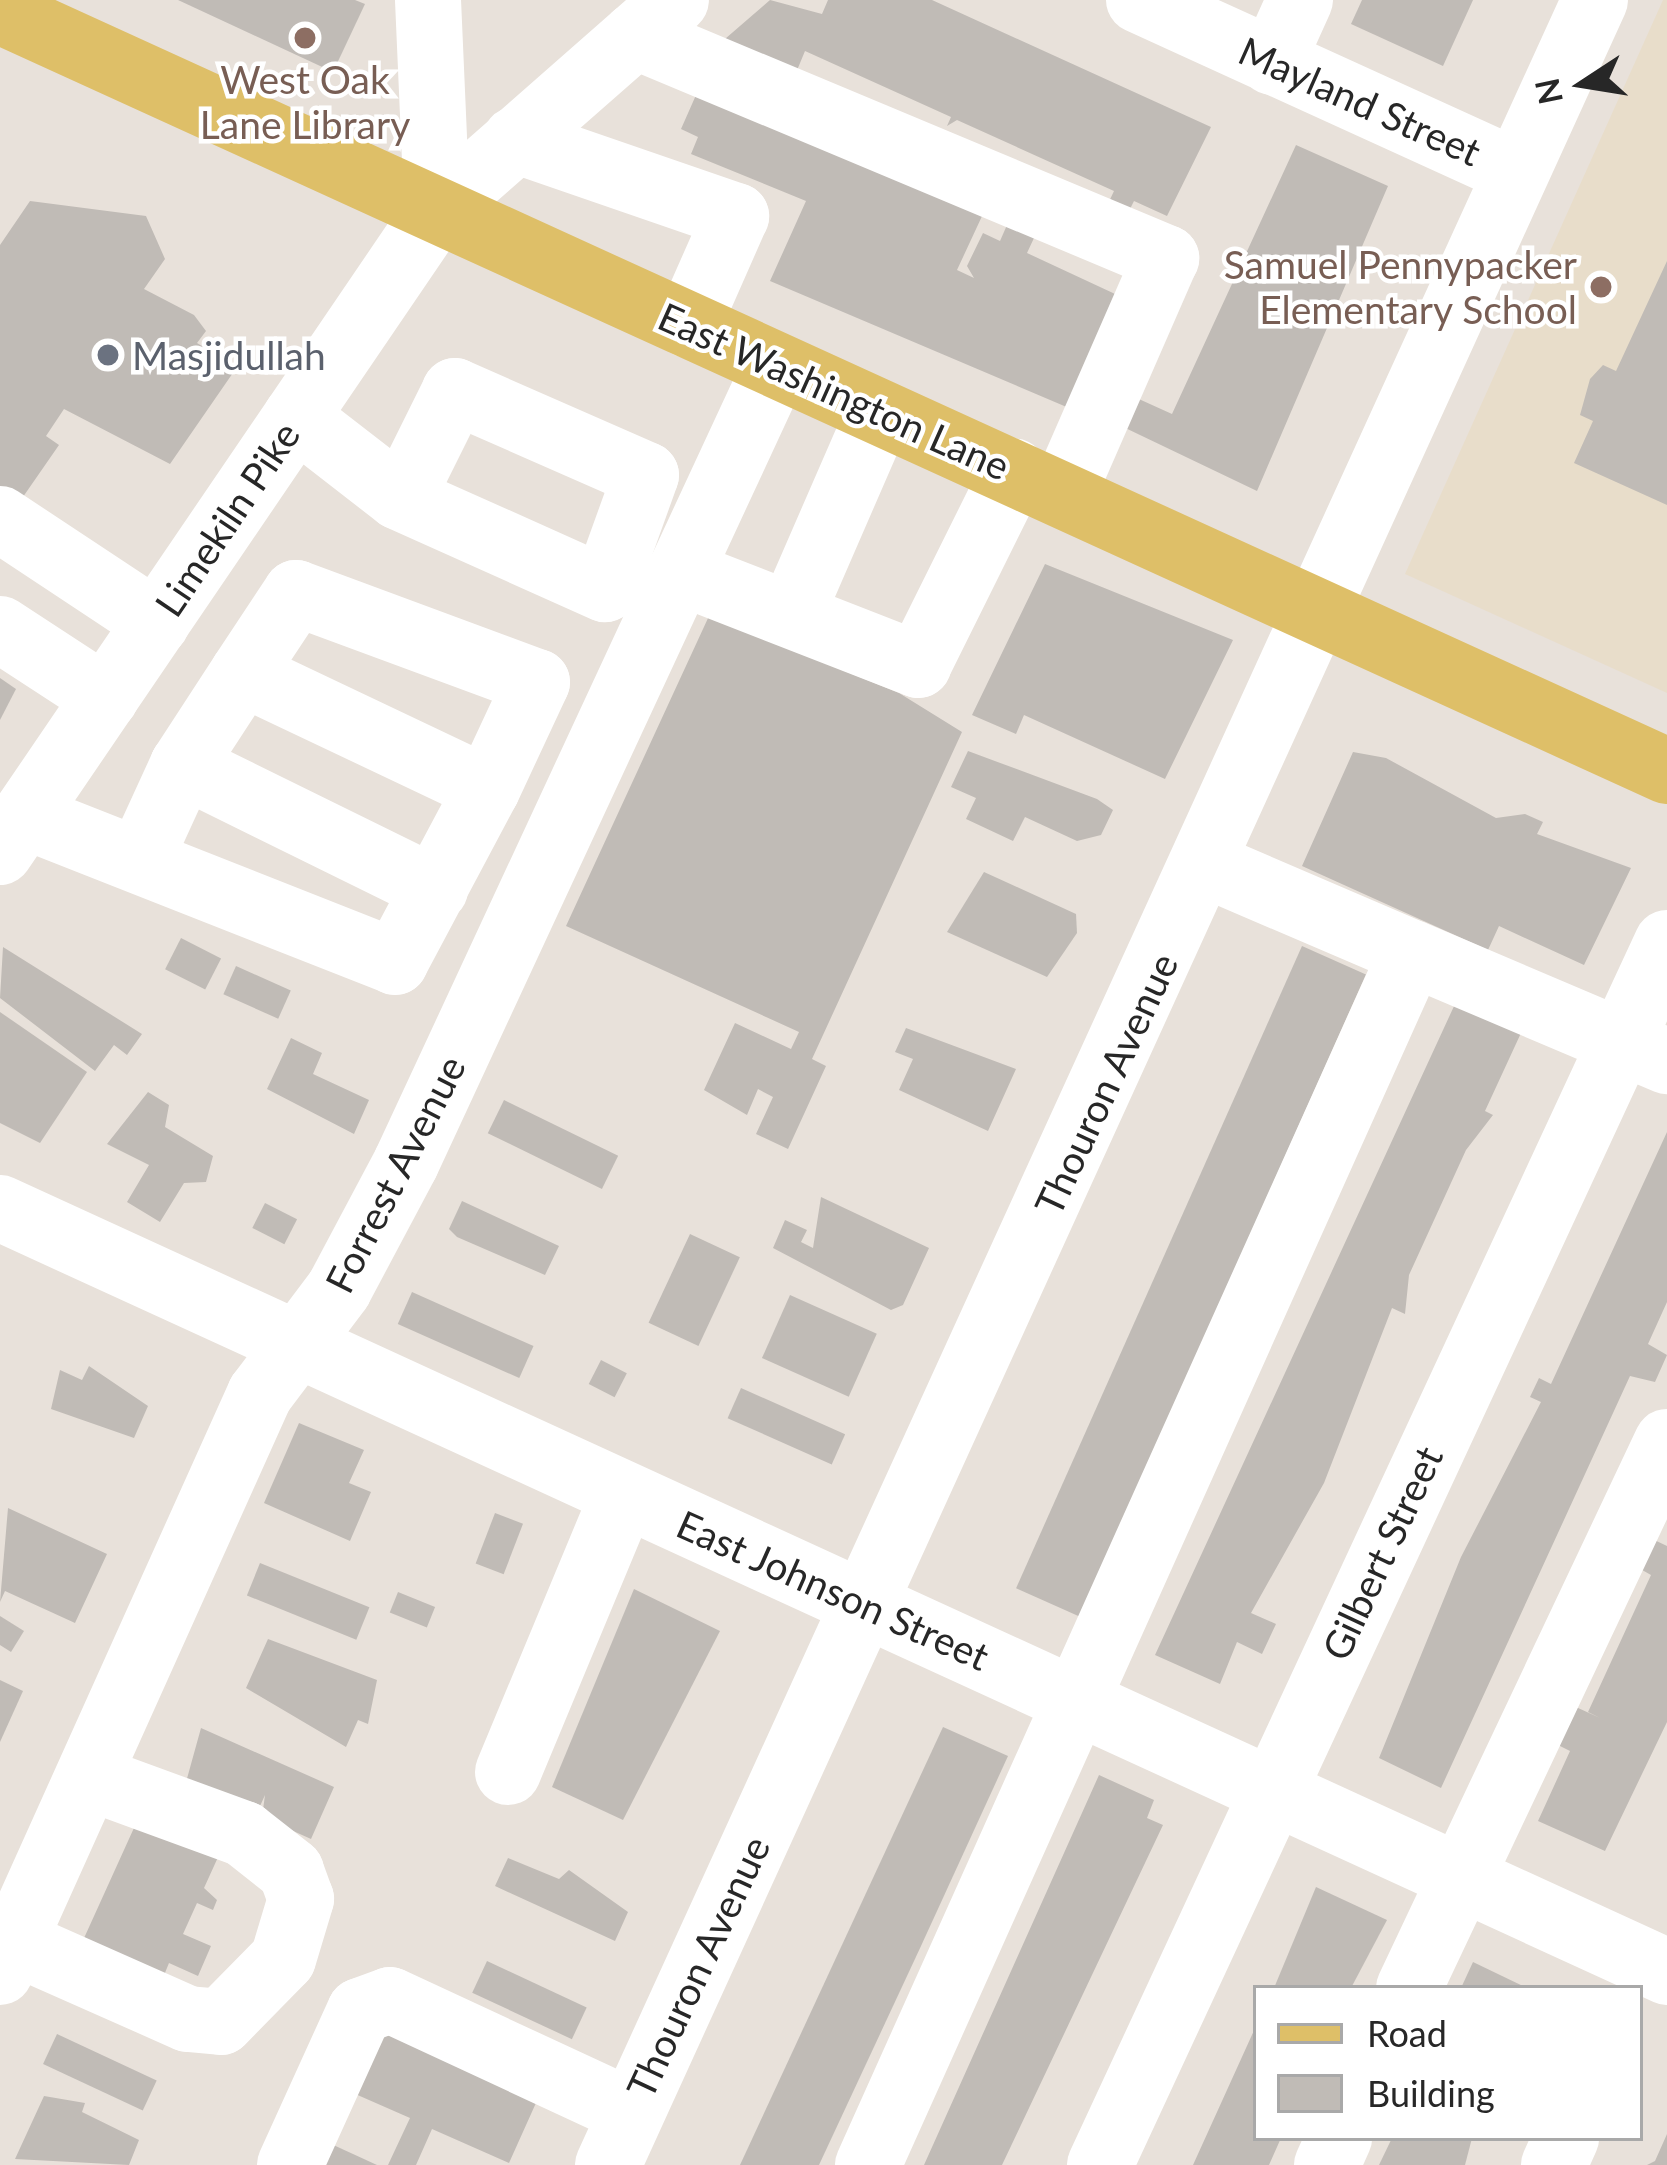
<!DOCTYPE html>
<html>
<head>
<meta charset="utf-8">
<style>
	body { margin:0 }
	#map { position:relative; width:1667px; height:2165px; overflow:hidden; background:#e8e1da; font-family:Lato,sans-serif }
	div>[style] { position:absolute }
	.education>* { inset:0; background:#e8ddca }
	.building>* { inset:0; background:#c0bbb6; transform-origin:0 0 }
	.minor>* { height:66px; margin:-33px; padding:0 33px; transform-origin:33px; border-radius:33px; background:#fff }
	.major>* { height:66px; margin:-33px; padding:0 33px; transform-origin:33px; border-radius:33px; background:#debf68 }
	.dots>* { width:33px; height:33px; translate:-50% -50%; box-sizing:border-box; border:6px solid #fff; border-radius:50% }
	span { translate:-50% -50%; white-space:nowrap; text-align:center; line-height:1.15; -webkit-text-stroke:9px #fff; paint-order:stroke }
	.education-label { font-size:39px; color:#785e54 }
	.right { translate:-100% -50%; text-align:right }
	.street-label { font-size:39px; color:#272727 }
	.worship-label { font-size:39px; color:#5b616d }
	.left { translate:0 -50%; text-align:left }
	.legend { position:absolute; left:1253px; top:1985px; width:390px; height:156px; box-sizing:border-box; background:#fff; border:3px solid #a9a9a9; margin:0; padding:15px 21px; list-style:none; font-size:36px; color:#272727 }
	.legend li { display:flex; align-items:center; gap:24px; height:60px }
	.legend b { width:60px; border:3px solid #a9a9a9 }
	.north { position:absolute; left:1523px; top:24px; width:120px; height:120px; -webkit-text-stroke:9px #fff; paint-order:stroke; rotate:258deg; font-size:33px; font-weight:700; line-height:48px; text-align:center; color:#272727 }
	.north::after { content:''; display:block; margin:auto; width:42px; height:54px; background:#272727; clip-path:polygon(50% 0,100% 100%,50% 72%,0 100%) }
</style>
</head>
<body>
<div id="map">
	<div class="education">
		<div style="clip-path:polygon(1663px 0,1667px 0,1667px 693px,1405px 574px)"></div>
	</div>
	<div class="building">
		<div style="clip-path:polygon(178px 0,355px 0,365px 4px,333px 72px)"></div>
		<div style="clip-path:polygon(770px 0,822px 14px,828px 0,932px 0,1211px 127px,1167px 216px,1134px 201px,1125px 219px,1105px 210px,1114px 191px,957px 120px,947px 126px,951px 117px,805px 51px,793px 80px,718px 45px)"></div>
		<div style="clip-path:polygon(1362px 0,1473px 0,1443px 66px,1351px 24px)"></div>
		<div style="clip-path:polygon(700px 86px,983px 214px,957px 270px,974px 278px,967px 266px,983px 233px,1000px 241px,1007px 225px,1034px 238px,1027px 253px,1128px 300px,1076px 411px,770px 281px,806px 201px,691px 154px,698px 137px,681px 129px)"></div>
		<div style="clip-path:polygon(1296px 145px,1388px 186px,1257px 491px,1117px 424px,1130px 395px,1172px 414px)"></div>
		<div style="clip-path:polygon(30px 201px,146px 216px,165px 259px,144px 289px,194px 315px,206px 331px,197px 343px,237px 367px,170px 464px,64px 409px,46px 436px,59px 445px,16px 507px,0 496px,0 245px)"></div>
		<div style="clip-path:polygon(1667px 261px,1667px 505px,1574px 463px,1593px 421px,1580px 415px,1590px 379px,1603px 365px,1616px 371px)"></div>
		<div style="clip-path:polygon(1045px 564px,1233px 640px,1165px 779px,1024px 715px,1016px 734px,972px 715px)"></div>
		<div style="clip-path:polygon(709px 616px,899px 693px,962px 732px,812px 1059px,826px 1066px,788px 1149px,756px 1134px,773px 1097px,758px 1089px,747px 1115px,704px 1090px,735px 1023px,791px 1049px,799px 1032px,566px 926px)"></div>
		<div style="clip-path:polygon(0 678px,16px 689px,0 720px)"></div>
		<div style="clip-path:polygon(968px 751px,1097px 799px,1113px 810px,1101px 835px,1077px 841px,1025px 817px,1013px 841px,966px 819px,976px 798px,951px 787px)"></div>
		<div style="clip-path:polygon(1353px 752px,1386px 758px,1496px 818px,1525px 814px,1543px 822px,1537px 834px,1631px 868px,1584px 965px,1499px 926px,1488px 950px,1302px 866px)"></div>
		<div style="clip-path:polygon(984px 872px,1076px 914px,1077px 933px,1047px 977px,947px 932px)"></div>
		<div style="left:181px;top:938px;width:45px;height:35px;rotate:27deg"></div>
		<div style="left:1302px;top:946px;width:70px;height:703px;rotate:24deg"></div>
		<div style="clip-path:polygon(3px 947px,142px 1034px,127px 1055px,114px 1045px,95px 1071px,0 998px)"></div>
		<div style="left:236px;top:966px;width:60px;height:31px;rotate:24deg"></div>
		<div style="clip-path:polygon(1455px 1004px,1521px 1033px,1485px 1111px,1493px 1115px,1466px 1150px,1409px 1275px,1405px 1314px,1392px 1308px,1324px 1483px,1251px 1613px,1276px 1624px,1262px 1654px,1237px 1642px,1220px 1684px,1155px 1655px)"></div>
		<div style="clip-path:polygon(0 1012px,87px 1072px,40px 1143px,0 1123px)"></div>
		<div style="clip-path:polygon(906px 1028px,1016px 1069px,988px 1131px,899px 1090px,913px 1059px,895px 1052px)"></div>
		<div style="clip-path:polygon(291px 1038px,322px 1053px,313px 1074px,369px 1100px,354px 1134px,267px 1089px)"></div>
		<div style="clip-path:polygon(148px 1092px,169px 1105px,165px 1127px,213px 1156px,206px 1182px,184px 1183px,160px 1222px,127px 1202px,149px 1165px,107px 1144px)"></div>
		<div style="left:504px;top:1100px;width:127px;height:37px;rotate:26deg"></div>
		<div style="clip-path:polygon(1667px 1132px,1667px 1302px,1648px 1344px,1667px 1355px,1655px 1382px,1630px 1376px,1441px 1788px,1379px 1758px,1461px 1557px,1541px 1402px,1530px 1397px,1539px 1378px,1551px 1384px)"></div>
		<div style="clip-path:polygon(821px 1197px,929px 1248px,903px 1305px,891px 1310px,773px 1248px,785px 1220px,807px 1230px,801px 1242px,813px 1248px)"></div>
		<div style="clip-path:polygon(462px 1201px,559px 1246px,545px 1275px,457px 1237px,449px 1229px)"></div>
		<div style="left:265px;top:1203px;width:36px;height:28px;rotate:27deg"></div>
		<div style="left:690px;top:1234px;width:55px;height:98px;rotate:25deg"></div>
		<div style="left:412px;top:1292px;width:133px;height:35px;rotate:24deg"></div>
		<div style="left:790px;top:1295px;width:95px;height:69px;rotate:24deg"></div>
		<div style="left:601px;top:1360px;width:29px;height:27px;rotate:27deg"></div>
		<div style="clip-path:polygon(89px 1366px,148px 1406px,134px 1438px,51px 1409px,60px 1370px,82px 1380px)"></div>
		<div style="left:741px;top:1388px;width:114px;height:33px;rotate:24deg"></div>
		<div style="clip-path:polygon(299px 1423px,364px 1450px,349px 1483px,371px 1492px,350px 1541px,264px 1503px)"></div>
		<div style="clip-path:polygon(8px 1508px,107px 1554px,75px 1623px,5px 1591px,0 1602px)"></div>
		<div style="left:495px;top:1513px;width:30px;height:54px;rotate:21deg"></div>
		<div style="clip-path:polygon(1648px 1537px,1667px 1546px,1667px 1722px,1605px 1851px,1538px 1821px,1570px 1751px,1546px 1739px,1565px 1702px,1600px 1718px,1588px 1712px,1651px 1575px,1635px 1566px)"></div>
		<div style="left:260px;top:1563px;width:118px;height:35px;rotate:22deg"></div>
		<div style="clip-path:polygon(634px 1589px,720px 1631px,623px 1820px,552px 1787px)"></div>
		<div style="left:398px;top:1592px;width:40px;height:22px;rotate:22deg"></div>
		<div style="clip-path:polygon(0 1616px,24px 1631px,11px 1652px,0 1645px)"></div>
		<div style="clip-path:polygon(268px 1639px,377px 1680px,368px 1724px,358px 1720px,346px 1747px,246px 1688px)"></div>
		<div style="clip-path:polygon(0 1680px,23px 1691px,0 1742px)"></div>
		<div style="clip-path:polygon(943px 1727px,1008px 1756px,921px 1946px,819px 2165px,740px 2165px)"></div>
		<div style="clip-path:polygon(201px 1728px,334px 1787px,311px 1839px,262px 1817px,265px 1795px,252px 1824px,183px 1793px)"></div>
		<div style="clip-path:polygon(1099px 1775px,1154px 1800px,1147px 1818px,1163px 1825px,1002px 2165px,924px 2165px)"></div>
		<div style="clip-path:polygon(143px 1808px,224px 1844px,204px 1888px,217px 1900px,213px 1910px,197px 1903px,183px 1934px,211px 1946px,198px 1976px,169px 1963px,156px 1995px,75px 1958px)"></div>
		<div style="clip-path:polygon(508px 1858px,559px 1879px,569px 1870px,628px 1912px,615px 1941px,495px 1886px)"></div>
		<div style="clip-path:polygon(1316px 1887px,1387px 1920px,1351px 1988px,1274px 1988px)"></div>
		<div style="left:487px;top:1961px;width:110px;height:35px;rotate:25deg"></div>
		<div style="clip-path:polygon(1473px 1962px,1527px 1988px,1461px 1988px)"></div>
		<div style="clip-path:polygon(384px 2023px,540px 2094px,509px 2163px,432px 2129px,416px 2165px,388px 2165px,410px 2118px,353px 2093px)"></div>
		<div style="clip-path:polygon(1256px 2026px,1256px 2138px,1281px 2138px,1269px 2165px,1193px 2165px)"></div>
		<div style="left:57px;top:2034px;width:110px;height:33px;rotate:25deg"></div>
		<div style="clip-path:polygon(44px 2096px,85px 2103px,82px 2112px,139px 2140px,129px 2165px,15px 2159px)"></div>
		<div style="clip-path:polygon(1667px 2134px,1667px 2165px,1647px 2165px,1655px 2161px)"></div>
		<div style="clip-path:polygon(1392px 2138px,1472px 2138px,1465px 2165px,1379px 2165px)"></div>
		<div style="clip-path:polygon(329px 2143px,377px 2165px,313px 2165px)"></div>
	</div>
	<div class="minor">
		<div style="left:428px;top:0;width:210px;rotate:87.5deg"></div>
		<div style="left:1139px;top:0;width:414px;rotate:24.5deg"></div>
		<div style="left:635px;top:36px;width:576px;rotate:22.69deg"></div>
		<div style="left:1166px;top:258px;width:257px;rotate:113.6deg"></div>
		<div style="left:1272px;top:62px;width:68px;rotate:-65.7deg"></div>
		<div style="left:515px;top:140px;width:234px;rotate:19deg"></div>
		<div style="left:736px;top:216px;width:119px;rotate:113.8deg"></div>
		<div style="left:296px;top:417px;width:130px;rotate:37.8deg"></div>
		<div style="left:399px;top:497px;width:226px;rotate:24.1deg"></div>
		<div style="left:605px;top:589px;width:121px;rotate:-70.2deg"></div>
		<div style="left:646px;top:475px;width:209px;rotate:-156.3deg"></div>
		<div style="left:455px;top:391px;width:119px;rotate:116.4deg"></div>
		<div style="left:0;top:519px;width:188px;rotate:33.5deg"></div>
		<div style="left:680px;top:572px;width:256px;rotate:21.3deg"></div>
		<div style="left:918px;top:665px;width:216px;rotate:-63.6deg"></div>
		<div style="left:792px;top:613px;width:218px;rotate:-66.5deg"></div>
		<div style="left:0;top:629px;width:126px;rotate:33.1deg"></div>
		<div style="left:243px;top:673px;width:96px;rotate:-56.5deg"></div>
		<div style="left:296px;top:593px;width:257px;rotate:20.3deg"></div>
		<div style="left:537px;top:682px;width:118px;rotate:115deg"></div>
		<div style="left:25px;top:816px;width:398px;rotate:21.5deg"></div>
		<div style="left:395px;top:962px;width:196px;rotate:-62deg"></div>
		<div style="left:487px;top:789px;width:270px;rotate:-154.6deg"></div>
		<div style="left:243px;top:673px;width:110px;rotate:123.1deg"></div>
		<div style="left:0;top:852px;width:777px;rotate:-55.76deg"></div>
		<div style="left:437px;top:210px;width:318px;rotate:-41.3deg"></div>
		<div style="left:140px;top:859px;width:103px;rotate:-65.4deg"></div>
		<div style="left:183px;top:765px;width:281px;rotate:26.2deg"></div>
		<div style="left:1412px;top:953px;width:277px;rotate:23deg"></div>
		<div style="left:0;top:1208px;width:1834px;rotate:24.62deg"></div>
		<div style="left:508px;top:1772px;width:299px;rotate:-67.4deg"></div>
		<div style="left:14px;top:1942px;width:190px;rotate:23.9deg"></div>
		<div style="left:188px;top:2019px;width:33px;rotate:5deg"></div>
		<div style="left:221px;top:2022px;width:88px;rotate:-45.5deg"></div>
		<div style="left:283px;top:1959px;width:63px;rotate:-73.3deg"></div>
		<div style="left:301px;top:1899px;width:30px;rotate:-110deg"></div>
		<div style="left:291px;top:1871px;width:60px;rotate:-141.8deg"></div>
		<div style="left:244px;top:1834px;width:163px;rotate:-159.9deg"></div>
		<div style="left:0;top:1972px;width:634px;rotate:-65.78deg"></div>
		<div style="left:260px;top:1394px;width:131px;rotate:-53deg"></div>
		<div style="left:339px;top:1289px;width:143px;rotate:-62deg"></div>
		<div style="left:406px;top:1163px;width:879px;rotate:-65.1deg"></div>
		<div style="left:1409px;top:1988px;width:604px;rotate:-64.71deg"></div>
		<div style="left:290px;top:2165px;width:169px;rotate:-65.6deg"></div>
		<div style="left:360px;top:2011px;width:32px;rotate:-20deg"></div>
		<div style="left:390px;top:2000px;width:266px;rotate:24.9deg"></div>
		<div style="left:608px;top:2165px;width:2379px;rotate:-65.49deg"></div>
		<div style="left:868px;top:2165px;width:1328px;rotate:-65.83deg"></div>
		<div style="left:1412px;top:953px;width:223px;rotate:-156.8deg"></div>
		<div style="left:1100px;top:2165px;width:1347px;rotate:-65.11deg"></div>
		<div style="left:1327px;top:2165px;width:30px;rotate:-66deg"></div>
		<div style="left:1554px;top:2165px;width:30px;rotate:-66deg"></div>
	</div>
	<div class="major">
		<div style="left:0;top:11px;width:1832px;rotate:24.51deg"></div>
	</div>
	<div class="dots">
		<div style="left:305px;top:38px;background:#8d6e63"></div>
		<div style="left:1601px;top:287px;background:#8d6e63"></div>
		<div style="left:108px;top:355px;background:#6b7280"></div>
	</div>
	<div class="education-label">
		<span style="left:305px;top:102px">West Oak<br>Lane Library</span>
		<span class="right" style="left:1577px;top:287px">Samuel Pennypacker<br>Elementary School</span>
	</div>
	<div class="street-label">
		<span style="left:1360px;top:101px;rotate:24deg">Mayland Street</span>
		<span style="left:834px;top:391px;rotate:24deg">East Washington Lane</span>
		<span style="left:227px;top:519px;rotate:-56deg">Limekiln Pike</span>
		<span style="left:1106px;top:1084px;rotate:-65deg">Thouron Avenue</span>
		<span style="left:395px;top:1174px;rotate:-63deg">Forrest Avenue</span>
		<span style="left:1382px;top:1553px;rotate:-65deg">Gilbert Street</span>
		<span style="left:833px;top:1590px;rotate:24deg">East Johnson Street</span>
		<span style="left:698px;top:1967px;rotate:-65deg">Thouron Avenue</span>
	</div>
	<div class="worship-label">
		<span class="left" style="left:132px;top:355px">Masjidullah</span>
	</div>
	<ul class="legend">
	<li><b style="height:15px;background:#debf68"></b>Road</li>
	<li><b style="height:33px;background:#c0bbb6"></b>Building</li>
	</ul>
	<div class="north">N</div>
</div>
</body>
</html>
